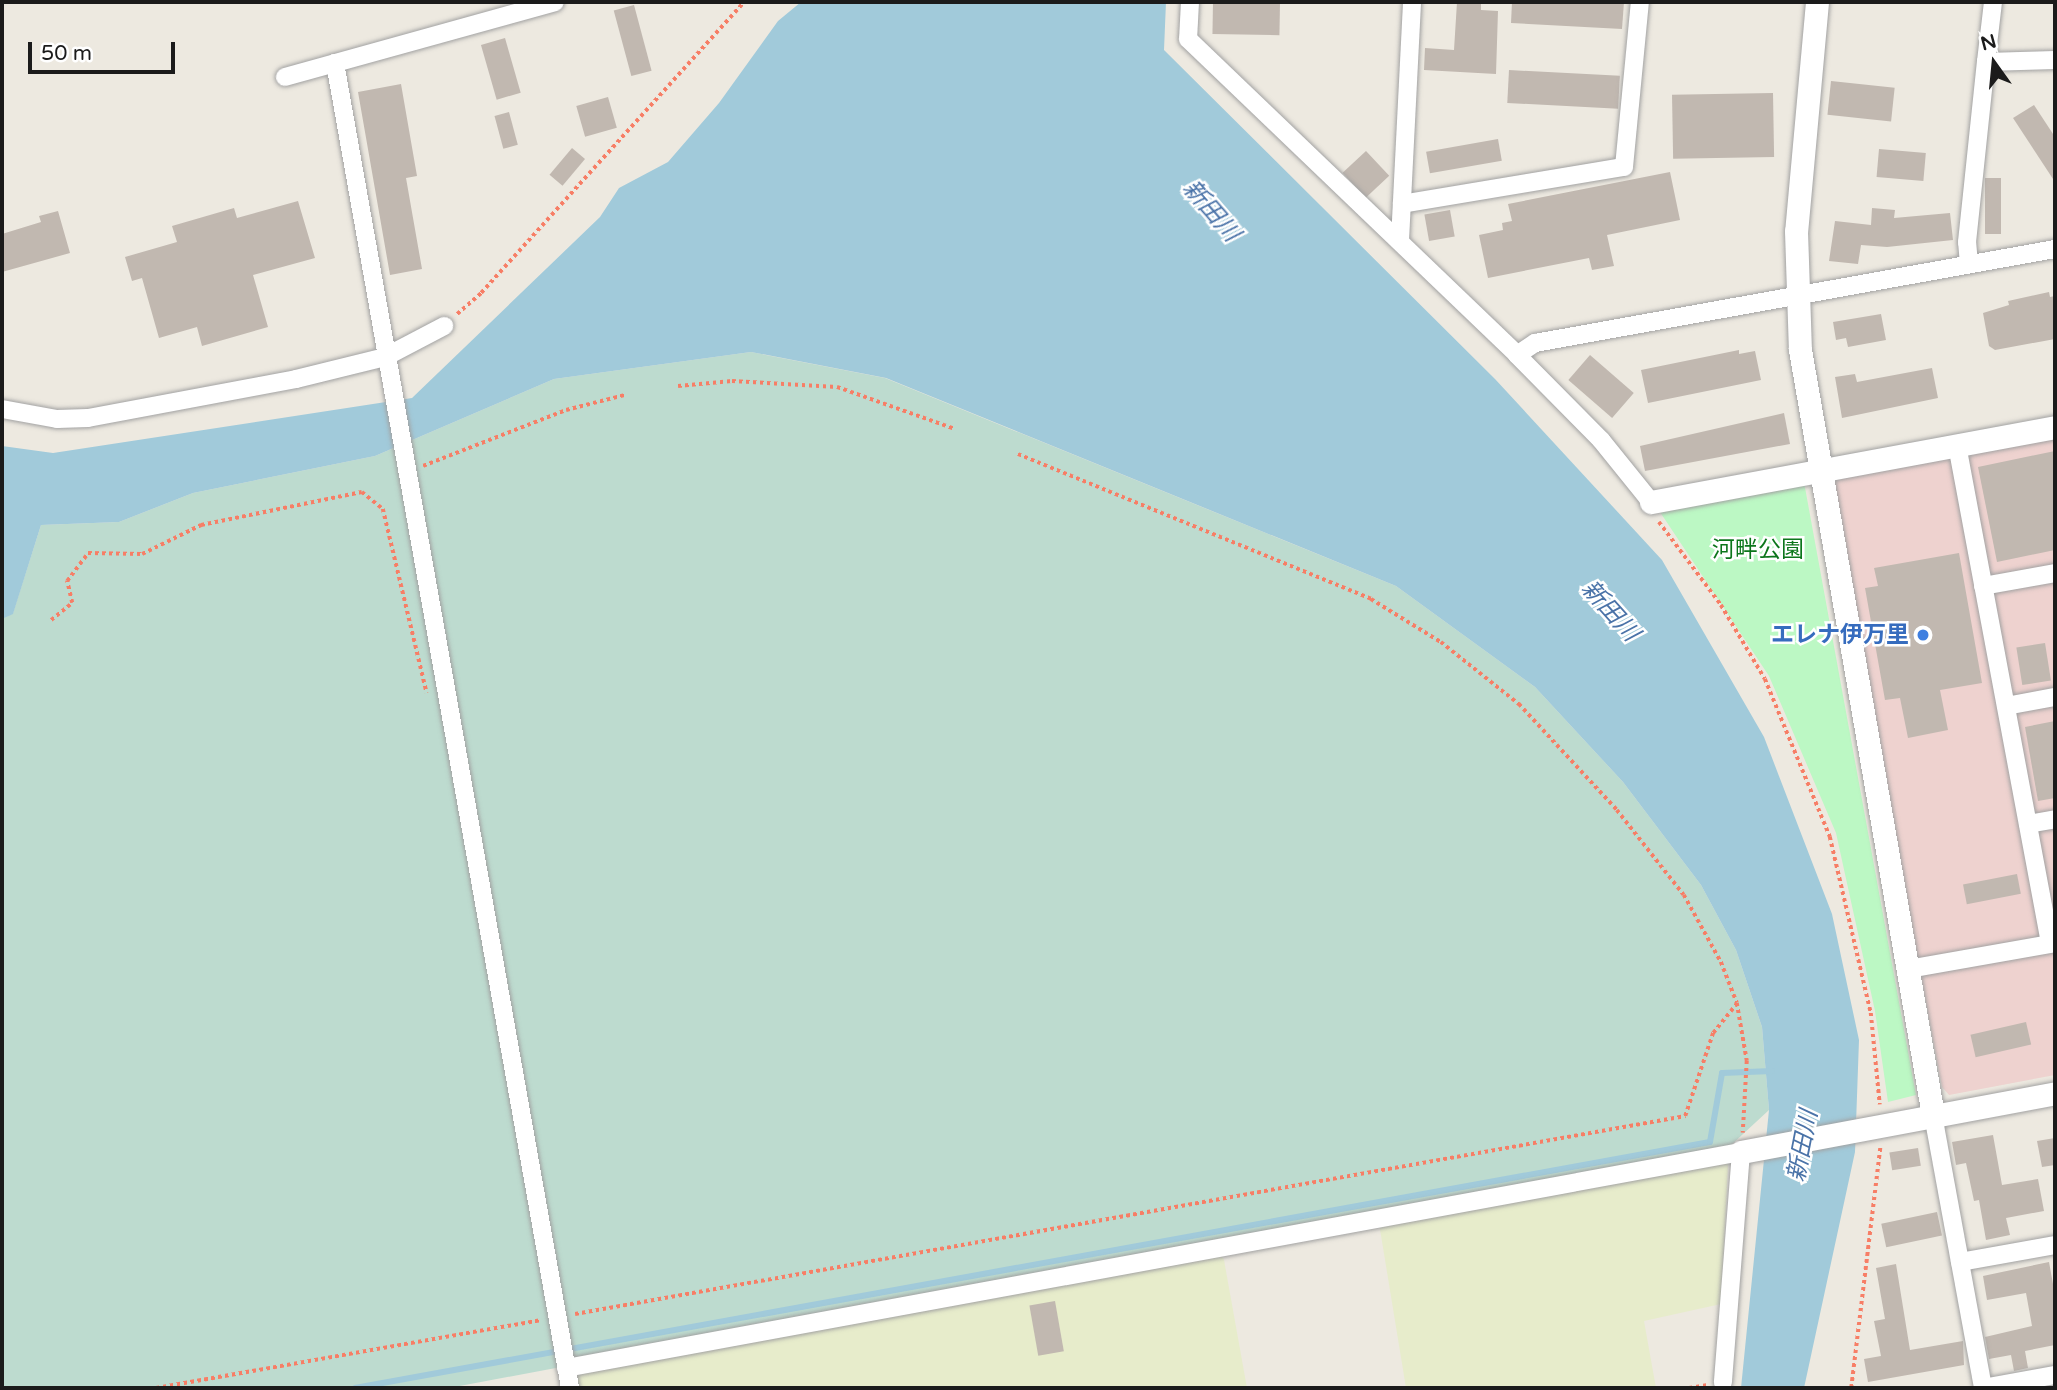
<!DOCTYPE html>
<html>
<head>
<meta charset="utf-8">
<style>
	body { margin:0 }
	#map { position:relative; width:2057px; height:1390px; overflow:hidden; background:#ede9e0; font-family:"Varela Round","Noto Sans JP",sans-serif }
	div>[style] { position:absolute }
	.commercial>* { inset:0; background:#eed2cf }
	.farmland>* { inset:0; background:#e7eccb }
	.wetland>* { inset:0; background:#bddbcf }
	.park>* { inset:0; background:#bcf8c4 }
	.water>* { inset:0; background:#a1cada }
	.stream>* { height:6px; margin:-3px; padding:0 3px; transform-origin:3px; border-radius:3px; background:#a1cada }
	.building>* { inset:0; background:#c1b8b0; transform-origin:0 0 }
	.path>* { height:3.5px; margin-top:-1.75px; transform-origin:0; background:repeating-linear-gradient(90deg,#f77e66 0 3.5px,transparent 0 7px) }
	.roads { filter:drop-shadow(0 0 2px #a2a2a2) drop-shadow(0 0 2px #a2a2a2) }
	.minor>* { height:18px; margin:-9px; padding:0 9px; transform-origin:9px; border-radius:9px; background:#fff }
	.tertiary>* { height:23px; margin:-11.5px; padding:0 11.5px; transform-origin:11.5px; border-radius:11.5px; background:#fff }
	.dots>* { width:19px; height:19px; translate:-50% -50%; box-sizing:border-box; border:4px solid #fff; border-radius:50% }
	span { translate:-50% -50%; white-space:nowrap; text-align:center; line-height:1.15; -webkit-text-stroke:5px #fff; paint-order:stroke }
	.park-label { font-size:23px; color:#0c761b }
	.shop-label { font-size:23px; color:#366cbe; font-weight:700 }
	.right { translate:-100% -50%; text-align:right }
	.water-label { font-size:24px; color:#4a73a8; font-style:italic }
	.frame { position:absolute; inset:0; border:4px solid #1b1b1b; pointer-events:none }
	.north { position:absolute; left:1959px; top:28px; width:70px; height:70px; -webkit-text-stroke:5px #fff; paint-order:stroke; rotate:345deg; font-size:19px; font-weight:700; line-height:28px; text-align:center; color:#1b1b1b }
	.north::after { content:''; display:block; margin:auto; width:24px; height:32px; background:#1b1b1b; clip-path:polygon(50% 0,100% 100%,50% 72%,0 100%) }
	.scale { position:absolute; left:28px; top:42px; width:147px; height:32px; box-sizing:border-box; border:4px solid #1b1b1b; border-top:0; padding-left:9px; font-size:21px; line-height:24px; white-space:nowrap; color:#1b1b1b; -webkit-text-stroke:5px #fff; paint-order:stroke }
</style>
</head>
<body>
<div id="map">
	<div class="commercial">
		<div style="clip-path:polygon(2055px 433px,2055px 1075px,1949px 1095px,1942px 1087px,1826px 476px)"></div>
	</div>
	<div class="farmland">
		<div style="clip-path:polygon(1729px 1147px,1721px 1304px,1644px 1321px,1656px 1388px,1406px 1388px,1377px 1211px)"></div>
		<div style="clip-path:polygon(1215px 1242px,1224px 1260px,1247px 1388px,563px 1388px,560px 1369px)"></div>
	</div>
	<div class="wetland">
		<div style="clip-path:polygon(751px 352px,885px 378px,1396px 586px,1535px 687px,1623px 782px,1701px 885px,1736px 950px,1762px 1027px,1769px 1110px,1729px 1147px,449px 1388px,2px 1388px,2px 619px,13px 613px,41px 525px,119px 522px,193px 493px,375px 456px,554px 379px)"></div>
	</div>
	<div class="park">
		<div style="clip-path:polygon(1804px 482px,1916px 1095px,1888px 1102px,1875px 1011px,1836px 833px,1769px 676px,1658px 509px)"></div>
	</div>
	<div class="water">
		<div style="clip-path:polygon(801px 2px,1166px 2px,1164px 50px,1495px 379px,1662px 560px,1764px 737px,1832px 914px,1859px 1040px,1855px 1152px,1804px 1388px,1741px 1388px,1769px 1110px,1762px 1027px,1736px 950px,1701px 885px,1623px 782px,1535px 687px,1396px 586px,886px 378px,751px 352px,554px 379px,375px 456px,193px 493px,119px 522px,41px 525px,13px 614px,2px 619px,2px 446px,53px 453px,412px 398px,600px 217px,619px 188px,668px 162px,719px 103px,778px 21px)"></div>
	</div>
	<div class="stream">
		<div style="left:355px;top:1388px;width:1377px;rotate:-10.29deg"></div>
		<div style="left:1710px;top:1142px;width:70px;rotate:-80.1deg"></div>
		<div style="left:1722px;top:1073px;width:50px;rotate:-2.3deg"></div>
	</div>
	<div class="building">
		<div style="left:1213px;top:2px;width:67px;height:32px;rotate:1deg"></div>
		<div style="clip-path:polygon(1457px 2px,1481px 2px,1481px 10px,1498px 11px,1496px 74px,1424px 70px,1425px 48px,1454px 50px)"></div>
		<div style="clip-path:polygon(1512px 2px,1624px 2px,1622px 29px,1511px 23px)"></div>
		<div style="left:634px;top:5px;width:68px;height:21px;rotate:75deg"></div>
		<div style="left:505px;top:38px;width:57px;height:25px;rotate:74deg"></div>
		<div style="left:1509px;top:70px;width:111px;height:33px;rotate:3deg"></div>
		<div style="left:1831px;top:81px;width:64px;height:34px;rotate:6deg"></div>
		<div style="clip-path:polygon(401px 84px,417px 176px,406px 178px,422px 269px,390px 275px,358px 92px)"></div>
		<div style="left:1773px;top:93px;width:64px;height:101px;rotate:89deg"></div>
		<div style="left:608px;top:97px;width:32px;height:33px;rotate:74deg"></div>
		<div style="clip-path:polygon(2034px 105px,2055px 137px,2055px 182px,2013px 118px)"></div>
		<div style="left:509px;top:112px;width:34px;height:15px;rotate:75deg"></div>
		<div style="left:1498px;top:139px;width:22px;height:73px;rotate:80deg"></div>
		<div style="left:572px;top:148px;width:17px;height:35px;rotate:40deg"></div>
		<div style="left:1879px;top:149px;width:47px;height:28px;rotate:5deg"></div>
		<div style="left:1366px;top:151px;width:34px;height:32px;rotate:47deg"></div>
		<div style="clip-path:polygon(1670px 172px,1680px 220px,1607px 235px,1614px 266px,1592px 270px,1589px 258px,1488px 278px,1479px 235px,1503px 230px,1502px 223px,1512px 221px,1508px 204px)"></div>
		<div style="left:1985px;top:178px;width:16px;height:56px"></div>
		<div style="clip-path:polygon(298px 201px,315px 258px,253px 275px,268px 327px,202px 346px,197px 327px,159px 338px,142px 278px,132px 281px,125px 257px,177px 242px,172px 226px,234px 208px,237px 218px)"></div>
		<div style="clip-path:polygon(1872px 208px,1895px 210px,1894px 218px,1950px 213px,1953px 240px,1887px 247px,1861px 245px,1858px 264px,1829px 261px,1835px 221px,1871px 225px)"></div>
		<div style="left:1450px;top:210px;width:27px;height:26px;rotate:80deg"></div>
		<div style="clip-path:polygon(58px 211px,70px 253px,2px 272px,2px 234px,41px 222px,39px 216px)"></div>
		<div style="clip-path:polygon(2049px 292px,2050px 297px,2055px 296px,2055px 339px,1995px 350px,1989px 346px,1983px 313px,2009px 305px,2008px 301px)"></div>
		<div style="clip-path:polygon(1881px 314px,1886px 340px,1848px 347px,1846px 338px,1836px 340px,1833px 322px)"></div>
		<div style="clip-path:polygon(1739px 350px,1739px 354px,1755px 351px,1761px 380px,1648px 403px,1641px 370px)"></div>
		<div style="left:1590px;top:355px;width:58px;height:33px;rotate:41deg"></div>
		<div style="clip-path:polygon(1932px 368px,1938px 398px,1842px 418px,1835px 377px,1855px 374px,1857px 382px)"></div>
		<div style="clip-path:polygon(1784px 413px,1790px 444px,1645px 471px,1640px 446px)"></div>
		<div style="clip-path:polygon(2055px 451px,2055px 550px,1997px 562px,1978px 467px)"></div>
		<div style="clip-path:polygon(1959px 553px,1982px 683px,1940px 690px,1948px 730px,1908px 738px,1900px 698px,1885px 700px,1865px 588px,1878px 586px,1874px 568px)"></div>
		<div style="left:2045px;top:643px;width:38px;height:29px;rotate:81deg"></div>
		<div style="clip-path:polygon(2055px 721px,2055px 798px,2038px 801px,2025px 727px)"></div>
		<div style="left:2017px;top:874px;width:20px;height:55px;rotate:79deg"></div>
		<div style="left:2026px;top:1022px;width:23px;height:57px;rotate:77deg"></div>
		<div style="clip-path:polygon(1993px 1135px,2002px 1185px,2038px 1179px,2044px 1211px,2006px 1218px,2010px 1235px,1986px 1240px,1979px 1200px,1974px 1201px,1966px 1163px,1956px 1165px,1952px 1142px)"></div>
		<div style="clip-path:polygon(2055px 1138px,2055px 1165px,2042px 1167px,2037px 1141px)"></div>
		<div style="left:1918px;top:1148px;width:18px;height:29px;rotate:81deg"></div>
		<div style="left:1937px;top:1212px;width:24px;height:57px;rotate:78deg"></div>
		<div style="clip-path:polygon(2049px 1262px,2055px 1295px,2055px 1345px,2025px 1351px,2028px 1368px,2014px 1371px,2011px 1355px,1989px 1359px,1985px 1337px,2032px 1326px,2026px 1293px,1987px 1300px,1983px 1276px)"></div>
		<div style="clip-path:polygon(1896px 1264px,1910px 1350px,1963px 1341px,1964px 1365px,1868px 1382px,1864px 1359px,1881px 1356px,1874px 1321px,1885px 1319px,1876px 1268px)"></div>
		<div style="left:1055px;top:1301px;width:51px;height:26px;rotate:80deg"></div>
	</div>
	<div class="path">
		<div style="left:457px;top:314px;width:32px;rotate:-41deg"></div>
		<div style="left:481px;top:293px;width:392px;rotate:-47.9deg"></div>
		<div style="left:678px;top:386px;width:54px;rotate:-5.3deg"></div>
		<div style="left:732px;top:381px;width:105px;rotate:3.3deg"></div>
		<div style="left:837px;top:387px;width:125px;rotate:19.6deg"></div>
		<div style="left:1018px;top:454px;width:382px;rotate:22.3deg"></div>
		<div style="left:1371px;top:599px;width:82px;rotate:31.6deg"></div>
		<div style="left:1441px;top:642px;width:100px;rotate:38.5deg"></div>
		<div style="left:1519px;top:704px;width:144px;rotate:47.2deg"></div>
		<div style="left:1617px;top:810px;width:108px;rotate:51.8deg"></div>
		<div style="left:1684px;top:895px;width:77px;rotate:61.1deg"></div>
		<div style="left:1721px;top:962px;width:44px;rotate:68.7deg"></div>
		<div style="left:1737px;top:1003px;width:59px;rotate:80.2deg"></div>
		<div style="left:1747px;top:1061px;width:72px;rotate:93.2deg"></div>
		<div style="left:423px;top:466px;width:154px;rotate:-21.4deg"></div>
		<div style="left:566px;top:410px;width:61px;rotate:-14.3deg"></div>
		<div style="left:1659px;top:522px;width:104px;rotate:53.2deg"></div>
		<div style="left:1721px;top:605px;width:86px;rotate:59.3deg"></div>
		<div style="left:1765px;top:679px;width:171px;rotate:67.6deg"></div>
		<div style="left:1830px;top:837px;width:181px;rotate:76.9deg"></div>
		<div style="left:1871px;top:1013px;width:92px;rotate:84.4deg"></div>
		<div style="left:51px;top:620px;width:27px;rotate:-39deg"></div>
		<div style="left:72px;top:603px;width:23px;rotate:-103deg"></div>
		<div style="left:67px;top:581px;width:35px;rotate:-53deg"></div>
		<div style="left:88px;top:553px;width:54px;rotate:1.1deg"></div>
		<div style="left:142px;top:554px;width:66px;rotate:-26.2deg"></div>
		<div style="left:201px;top:525px;width:164px;rotate:-11.6deg"></div>
		<div style="left:362px;top:492px;width:27px;rotate:39deg"></div>
		<div style="left:383px;top:509px;width:189px;rotate:76.6deg"></div>
		<div style="left:575px;top:1314px;width:1128px;rotate:-10.11deg"></div>
		<div style="left:1685px;top:1116px;width:88px;rotate:-71.4deg"></div>
		<div style="left:1713px;top:1033px;width:38px;rotate:-51deg"></div>
		<div style="left:156px;top:1388px;width:390px;rotate:-10deg"></div>
		<div style="left:1689px;top:1388px;width:19px;rotate:-9deg"></div>
		<div style="left:1851px;top:1388px;width:243px;rotate:-83.1deg"></div>
	</div>
	<div class="roads">
		<div class="minor">
			<div style="left:1190px;top:2px;width:37px;rotate:93deg"></div>
			<div style="left:1188px;top:39px;width:456px;rotate:43.8deg"></div>
			<div style="left:1517px;top:355px;width:120px;rotate:45.3deg"></div>
			<div style="left:1601px;top:440px;width:80px;rotate:51.1deg"></div>
			<div style="left:1993px;top:2px;width:60px;rotate:96.7deg"></div>
			<div style="left:1986px;top:62px;width:69px;rotate:-1.7deg"></div>
			<div style="left:335px;top:63px;width:1346px;rotate:79.94deg"></div>
			<div style="left:285px;top:77px;width:280px;rotate:-15.5deg"></div>
			<div style="left:1402px;top:204px;width:225px;rotate:-9.5deg"></div>
			<div style="left:1624px;top:167px;width:166px;rotate:-84.5deg"></div>
			<div style="left:1400px;top:240px;width:238px;rotate:-87.1deg"></div>
			<div style="left:1969px;top:264px;width:22px;rotate:-95deg"></div>
			<div style="left:1967px;top:242px;width:181px;rotate:-84deg"></div>
			<div style="left:1517px;top:355px;width:22px;rotate:-34deg"></div>
			<div style="left:1535px;top:343px;width:528px;rotate:-10.25deg"></div>
			<div style="left:2px;top:409px;width:56px;rotate:10.3deg"></div>
			<div style="left:57px;top:419px;width:31px;rotate:-2deg"></div>
			<div style="left:88px;top:418px;width:212px;rotate:-10.6deg"></div>
			<div style="left:296px;top:379px;width:92px;rotate:-13.9deg"></div>
			<div style="left:385px;top:357px;width:67px;rotate:-27.7deg"></div>
			<div style="left:1957px;top:445px;width:507px;rotate:79.42deg"></div>
			<div style="left:1983px;top:586px;width:73px;rotate:-10.2deg"></div>
			<div style="left:2006px;top:706px;width:50px;rotate:-10.4deg"></div>
			<div style="left:2028px;top:824px;width:27px;rotate:-10deg"></div>
			<div style="left:1908px;top:969px;width:149px;rotate:-10deg"></div>
			<div style="left:1933px;top:1115px;width:278px;rotate:79.6deg"></div>
			<div style="left:1960px;top:1262px;width:97px;rotate:-10.1deg"></div>
			<div style="left:566px;top:1368px;width:1195px;rotate:-10.42deg"></div>
			<div style="left:1741px;top:1152px;width:231px;rotate:94.5deg"></div>
			<div style="left:1983px;top:1388px;width:73px;rotate:-10.2deg"></div>
		</div>
		<div class="tertiary">
			<div style="left:1817px;top:2px;width:230px;rotate:95.2deg"></div>
			<div style="left:1796px;top:231px;width:119px;rotate:88.1deg"></div>
			<div style="left:1800px;top:350px;width:776px;rotate:80.14deg"></div>
			<div style="left:1651px;top:502px;width:411px;rotate:-10.5deg"></div>
			<div style="left:1741px;top:1152px;width:319px;rotate:-10.6deg"></div>
		</div>
	</div>
	<div class="dots">
		<div style="left:1923px;top:635px;background:#3f7fe0"></div>
	</div>
	<div class="park-label">
		<span style="left:1758px;top:550px">河畔公園</span>
	</div>
	<div class="shop-label">
		<span class="right" style="left:1909px;top:635px">エレナ伊万里</span>
	</div>
	<div class="water-label">
		<span style="left:1211px;top:211px;rotate:49deg">新田川</span>
		<span style="left:1610px;top:611px;rotate:48deg">新田川</span>
		<span style="left:1803px;top:1146px;rotate:-79deg">新田川</span>
	</div>
	<div class="frame"></div>
	<div class="north">N</div>
	<div class="scale">50 m</div>
</div>
</body>
</html>
